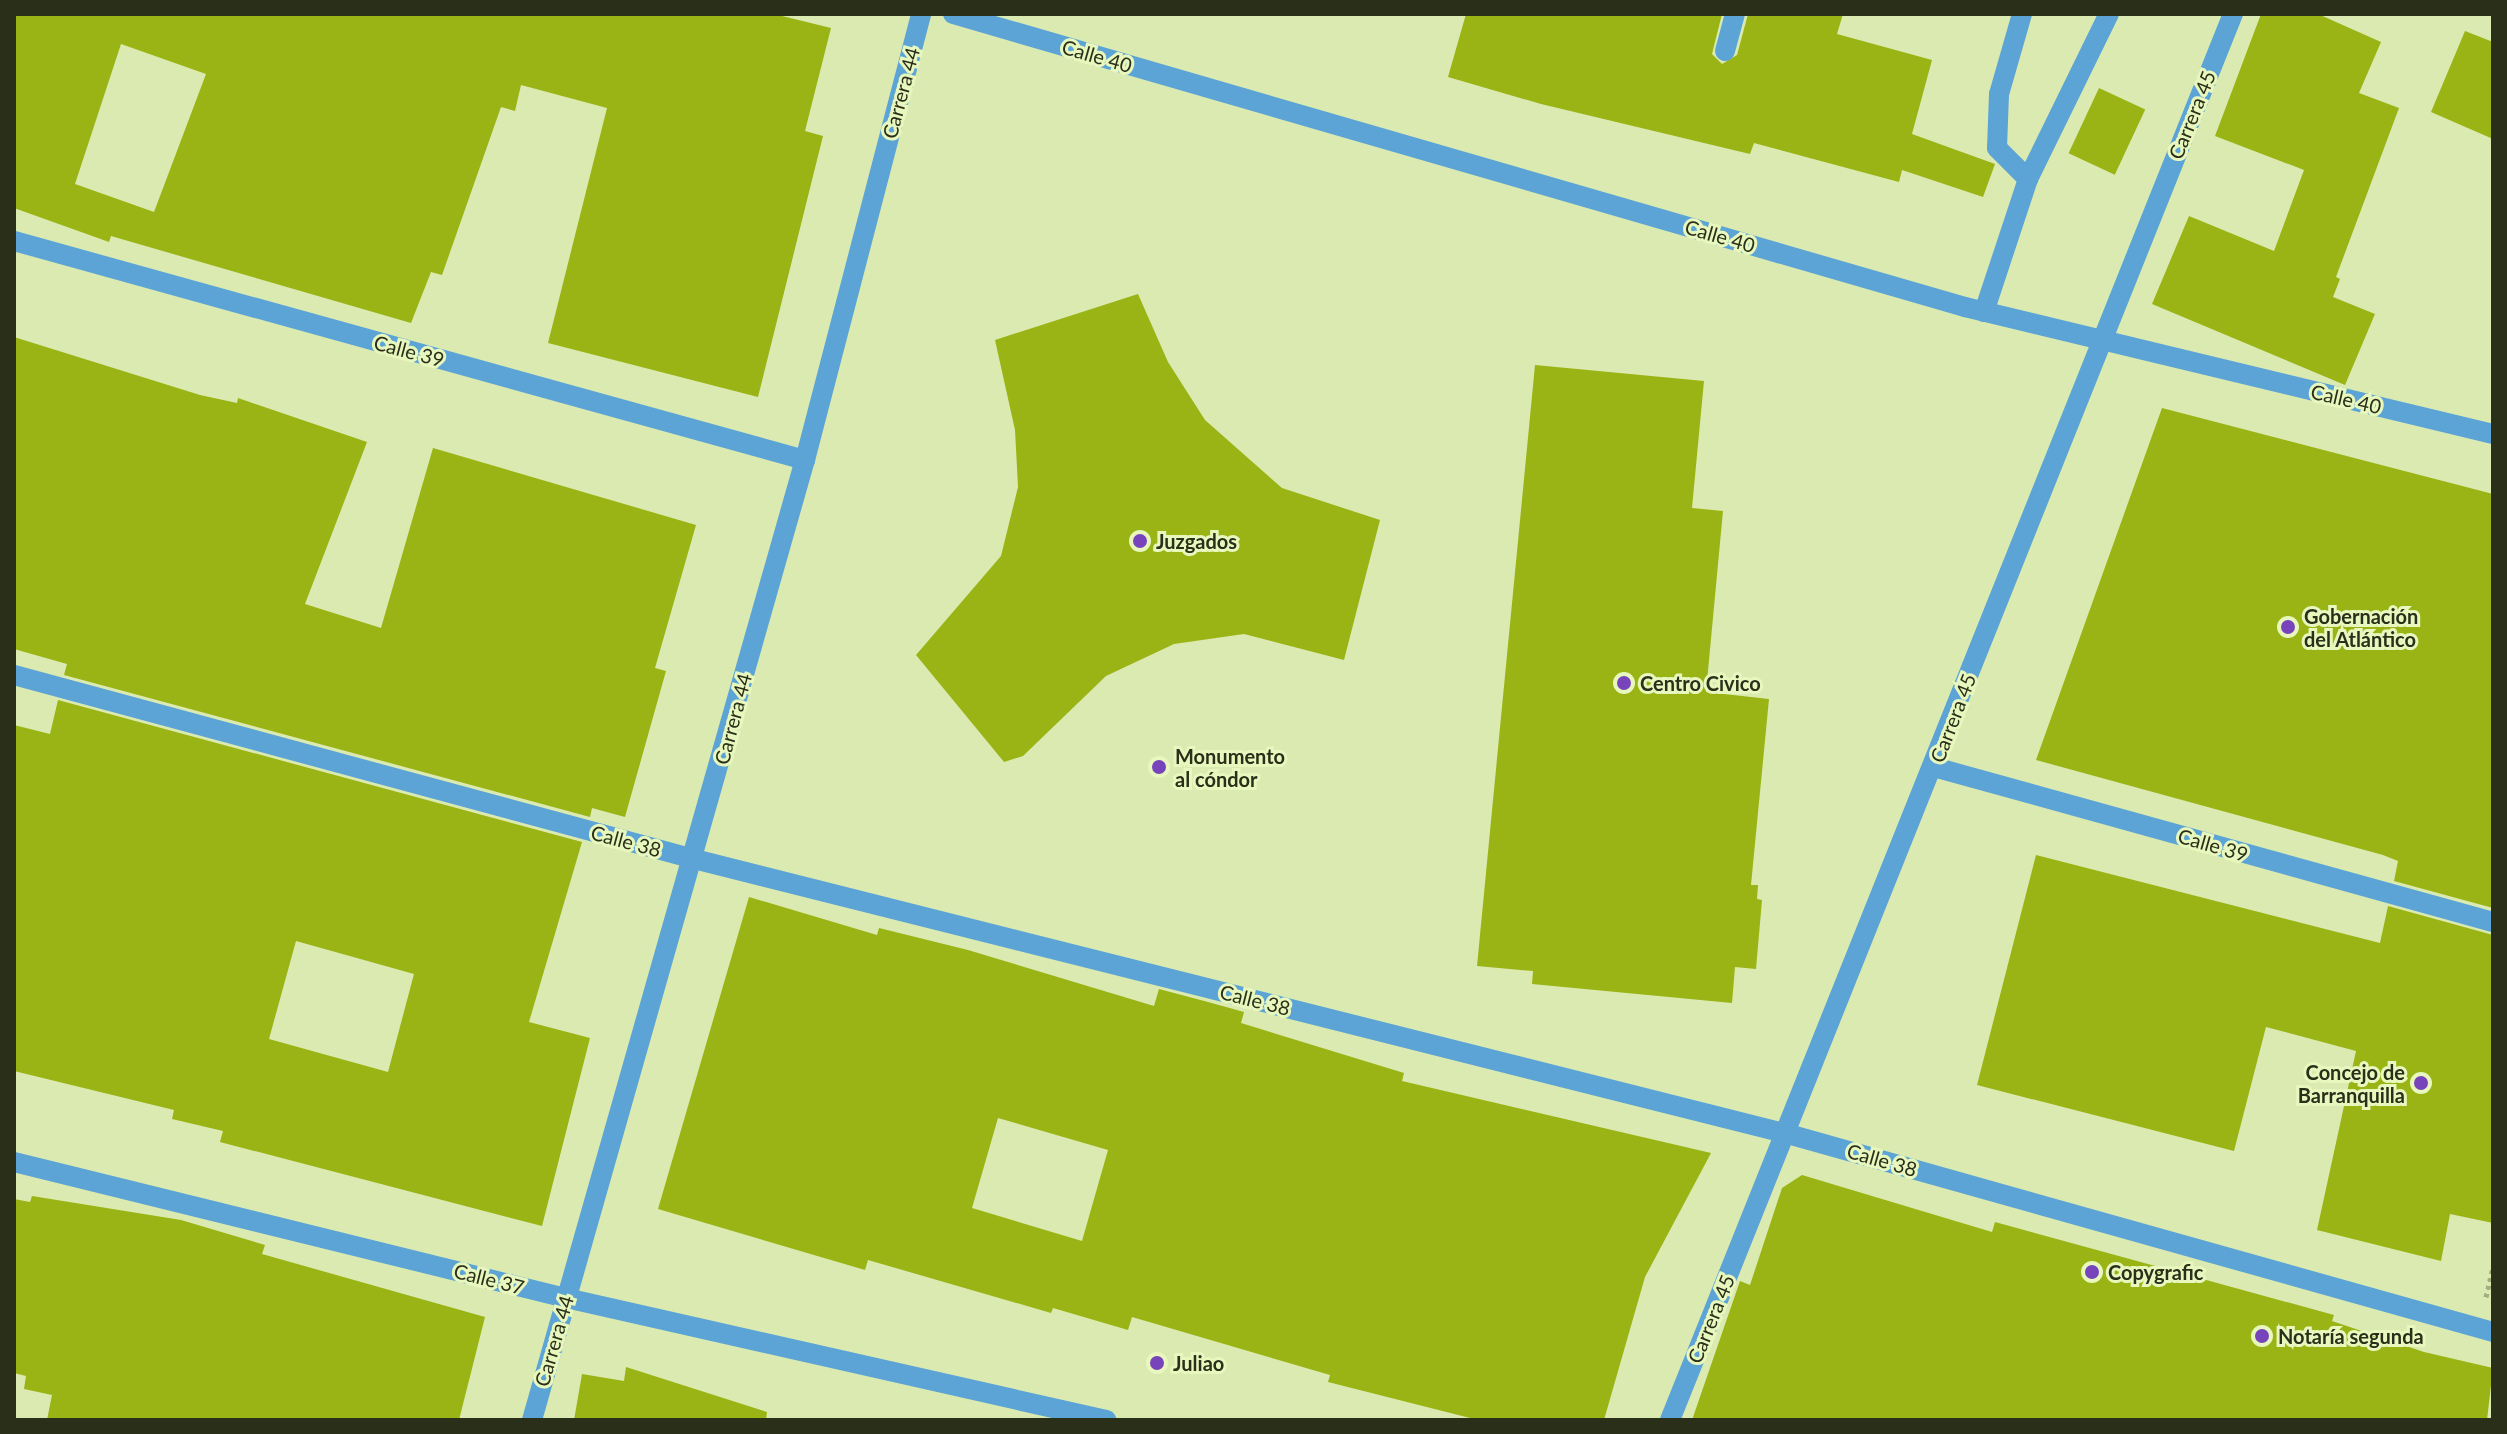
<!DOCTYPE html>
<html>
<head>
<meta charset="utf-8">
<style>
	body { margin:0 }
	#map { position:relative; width:2507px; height:1434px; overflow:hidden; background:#dbeab1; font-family:Lato,sans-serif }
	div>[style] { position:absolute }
	.building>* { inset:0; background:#99b414; transform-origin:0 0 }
	.path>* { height:5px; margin-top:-2.5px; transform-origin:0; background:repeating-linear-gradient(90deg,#a3af81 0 4px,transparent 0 8px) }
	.minor>* { height:20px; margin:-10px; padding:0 10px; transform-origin:10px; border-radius:10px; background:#5ba4d5 }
	.dots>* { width:22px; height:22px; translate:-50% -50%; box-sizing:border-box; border:4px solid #e8f7be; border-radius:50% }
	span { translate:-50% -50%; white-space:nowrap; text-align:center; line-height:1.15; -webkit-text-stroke:6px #e8f7be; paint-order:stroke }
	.street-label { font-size:20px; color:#2a2f19 }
	.poi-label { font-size:20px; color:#2a2f19; font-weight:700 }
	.left { translate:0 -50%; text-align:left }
	.right { translate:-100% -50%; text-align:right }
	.frame { position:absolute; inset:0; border:16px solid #2a2f19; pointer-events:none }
</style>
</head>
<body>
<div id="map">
	<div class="building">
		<div style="clip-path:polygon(evenodd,14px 14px,774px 14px,831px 28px,805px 131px,823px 136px,758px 397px,548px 343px,607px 108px,521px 85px,515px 111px,501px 107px,442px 275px,431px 272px,411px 323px,111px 236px,109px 242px,14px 208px,14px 14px,121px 44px,206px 74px,154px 212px,75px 184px,121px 44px)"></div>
		<div style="clip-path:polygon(1466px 14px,1722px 14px,1712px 54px,1722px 64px,1737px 55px,1748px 14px,1843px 14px,1837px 34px,1932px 60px,1912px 134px,1995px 164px,1983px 197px,1902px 170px,1899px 182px,1754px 143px,1750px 154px,1541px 104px,1448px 77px)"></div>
		<div style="clip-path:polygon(2261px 14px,2318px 14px,2381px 42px,2359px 93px,2399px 108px,2336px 277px,2340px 279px,2333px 297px,2375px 314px,2345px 385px,2152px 304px,2189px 216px,2274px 251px,2304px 170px,2215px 136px)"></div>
		<div style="clip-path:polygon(2465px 31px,2493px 42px,2493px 139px,2431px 112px)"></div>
		<div style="left:2099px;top:88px;width:51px;height:72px;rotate:25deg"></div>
		<div style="clip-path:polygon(1138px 294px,1168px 362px,1205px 420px,1282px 488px,1380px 520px,1344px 660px,1244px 634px,1174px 644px,1106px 676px,1023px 756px,1004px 762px,916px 655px,1001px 556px,1018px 487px,1015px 430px,995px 340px)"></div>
		<div style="clip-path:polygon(14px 337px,200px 395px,237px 403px,238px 398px,367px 442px,305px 604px,381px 628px,433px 448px,696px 525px,655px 668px,666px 671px,625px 817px,592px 808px,590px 817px,64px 675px,67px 664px,14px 649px)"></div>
		<div style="clip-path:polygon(1535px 365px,1704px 381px,1692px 508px,1723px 511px,1706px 692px,1769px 699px,1751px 885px,1758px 885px,1757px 899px,1762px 900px,1756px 969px,1735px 967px,1732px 1003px,1532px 984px,1533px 971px,1477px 966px)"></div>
		<div style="clip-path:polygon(2162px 408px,2493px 494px,2493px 908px,2394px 881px,2398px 861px,2383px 855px,2036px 760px)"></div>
		<div style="clip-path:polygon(evenodd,58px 700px,582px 842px,529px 1022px,590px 1038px,542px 1226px,220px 1142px,223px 1131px,172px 1119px,174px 1110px,14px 1071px,14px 725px,50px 734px,58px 700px,296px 941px,414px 974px,388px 1072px,269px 1039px,296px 941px)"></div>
		<div style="clip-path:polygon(2036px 855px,2380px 943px,2388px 906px,2493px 935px,2493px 1223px,2450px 1214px,2441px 1261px,2317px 1230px,2356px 1051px,2266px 1027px,2234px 1151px,1977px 1085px)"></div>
		<div style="clip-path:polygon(evenodd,749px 897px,877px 935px,879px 928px,968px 950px,1154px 1006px,1159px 989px,1208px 1002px,1244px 1012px,1241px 1023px,1404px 1073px,1402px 1081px,1711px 1153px,1645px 1277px,1604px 1420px,1478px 1420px,1328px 1382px,1330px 1375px,1132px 1317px,1128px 1330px,1053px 1308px,1051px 1313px,868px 1260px,865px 1270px,658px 1209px,749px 897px,998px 1118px,1108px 1150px,1082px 1241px,972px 1208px,998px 1118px)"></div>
		<div style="clip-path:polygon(1802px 1175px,1992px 1232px,1995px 1222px,2334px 1315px,2332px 1321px,2424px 1352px,2493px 1368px,2487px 1420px,1692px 1420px,1740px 1281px,1750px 1285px,1782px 1188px)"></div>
		<div style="clip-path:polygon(32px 1196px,181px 1220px,265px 1245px,262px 1254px,485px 1317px,459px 1420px,47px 1420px,52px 1395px,24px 1389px,26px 1376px,14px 1373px,14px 1199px,30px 1202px)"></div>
		<div style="clip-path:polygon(626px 1367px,767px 1412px,766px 1420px,574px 1420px,582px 1374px,624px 1381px)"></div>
	</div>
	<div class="path">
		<div style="left:2486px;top:1297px;width:31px;rotate:-77deg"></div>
	</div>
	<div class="minor">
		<div style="left:953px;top:14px;width:1054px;rotate:16.15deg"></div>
		<div style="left:1965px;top:307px;width:543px;rotate:13.52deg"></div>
		<div style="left:2022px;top:14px;width:83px;rotate:106deg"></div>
		<div style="left:1999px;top:94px;width:54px;rotate:92.1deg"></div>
		<div style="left:1997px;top:148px;width:44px;rotate:45deg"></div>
		<div style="left:1725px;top:51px;width:38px;rotate:-75deg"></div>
		<div style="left:14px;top:241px;width:821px;rotate:15.48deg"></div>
		<div style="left:1984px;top:312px;width:140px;rotate:-71.7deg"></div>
		<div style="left:2028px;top:179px;width:184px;rotate:-63.9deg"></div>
		<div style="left:14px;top:675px;width:704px;rotate:15.14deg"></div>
		<div style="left:694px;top:859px;width:1128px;rotate:14.11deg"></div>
		<div style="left:1788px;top:1134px;width:732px;rotate:15.69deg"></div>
		<div style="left:1934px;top:767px;width:580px;rotate:15.5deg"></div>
		<div style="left:14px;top:1162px;width:569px;rotate:13.84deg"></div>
		<div style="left:566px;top:1298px;width:554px;rotate:12.73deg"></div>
		<div style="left:532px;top:1420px;width:998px;rotate:-74.13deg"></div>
		<div style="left:805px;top:460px;width:461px;rotate:-75.4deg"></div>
		<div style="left:1670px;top:1420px;width:1515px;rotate:-68.18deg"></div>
	</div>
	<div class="dots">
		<div style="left:1140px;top:541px;background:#74b"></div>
		<div style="left:2288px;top:627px;background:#74b"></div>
		<div style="left:1624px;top:683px;background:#74b"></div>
		<div style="left:1159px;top:767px;background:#74b"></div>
		<div style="left:2421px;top:1083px;background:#74b"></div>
		<div style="left:2092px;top:1272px;background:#74b"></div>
		<div style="left:2262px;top:1336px;background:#74b"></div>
		<div style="left:1157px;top:1363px;background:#74b"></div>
	</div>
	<div class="street-label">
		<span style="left:1097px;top:56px;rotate:16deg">Calle 40</span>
		<span style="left:901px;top:93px;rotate:-75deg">Carrera 44</span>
		<span style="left:2192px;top:115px;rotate:-68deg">Carrera 45</span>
		<span style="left:1720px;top:236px;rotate:16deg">Calle 40</span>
		<span style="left:409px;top:351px;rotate:15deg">Calle 39</span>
		<span style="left:2346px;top:399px;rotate:13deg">Calle 40</span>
		<span style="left:1953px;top:718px;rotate:-69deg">Carrera 45</span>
		<span style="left:733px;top:719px;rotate:-75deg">Carrera 44</span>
		<span style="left:626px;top:841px;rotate:15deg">Calle 38</span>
		<span style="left:2213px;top:845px;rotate:16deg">Calle 39</span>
		<span style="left:1255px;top:1000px;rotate:14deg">Calle 38</span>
		<span style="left:1882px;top:1160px;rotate:16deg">Calle 38</span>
		<span style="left:489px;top:1279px;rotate:14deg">Calle 37</span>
		<span style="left:1711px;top:1319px;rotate:-68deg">Carrera 45</span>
		<span style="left:554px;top:1341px;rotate:-74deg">Carrera 44</span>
	</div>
	<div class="poi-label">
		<span class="left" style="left:1156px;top:541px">Juzgados</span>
		<span class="left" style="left:2304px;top:628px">Gobernación<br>del Atlántico</span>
		<span class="left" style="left:1640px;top:683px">Centro Civico</span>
		<span class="left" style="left:1175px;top:768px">Monumento<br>al cóndor</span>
		<span class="right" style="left:2405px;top:1084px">Concejo de<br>Barranquilla</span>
		<span class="left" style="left:2108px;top:1272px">Copygrafic</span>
		<span class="left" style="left:2278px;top:1336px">Notaría segunda</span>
		<span class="left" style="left:1173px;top:1363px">Juliao</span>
	</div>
	<div class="frame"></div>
</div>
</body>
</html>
